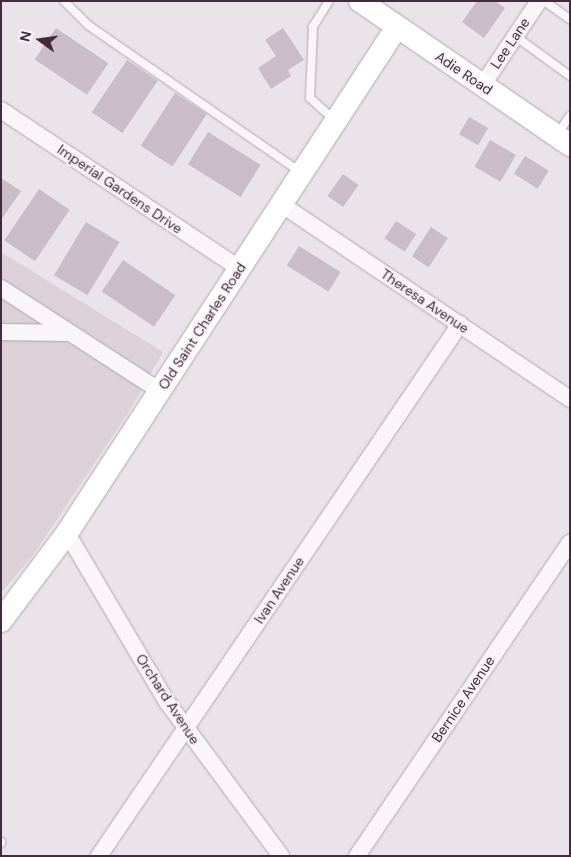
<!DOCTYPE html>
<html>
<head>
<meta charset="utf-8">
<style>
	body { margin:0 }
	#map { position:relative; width:571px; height:857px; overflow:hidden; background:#eae3e9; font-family:"DM Sans",sans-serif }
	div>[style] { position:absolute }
	.built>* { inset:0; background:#dcd1d9 }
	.building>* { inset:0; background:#cabdc7; transform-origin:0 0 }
	.roads { filter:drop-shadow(0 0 1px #b4a8b2) drop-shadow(0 0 1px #b4a8b2) }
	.lane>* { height:8px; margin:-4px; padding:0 4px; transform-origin:4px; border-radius:4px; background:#f9f5f8 }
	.street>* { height:16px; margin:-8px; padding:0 8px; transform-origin:8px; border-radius:8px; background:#f9f5f8 }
	.secondary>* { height:22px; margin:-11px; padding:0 11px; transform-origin:11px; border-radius:11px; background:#fff }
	span { translate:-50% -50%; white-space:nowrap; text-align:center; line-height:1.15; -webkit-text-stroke:4px #f8f2f7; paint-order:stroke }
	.street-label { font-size:14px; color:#422b3c }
	.frame { position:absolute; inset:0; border:2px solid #422b3c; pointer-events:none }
	.north { position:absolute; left:15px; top:15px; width:50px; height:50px; -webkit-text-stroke:4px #f8f2f7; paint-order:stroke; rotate:284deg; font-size:14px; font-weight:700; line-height:20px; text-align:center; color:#422b3c }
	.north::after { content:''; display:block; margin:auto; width:18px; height:22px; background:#422b3c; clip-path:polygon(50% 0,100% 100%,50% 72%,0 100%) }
</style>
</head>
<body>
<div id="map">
	<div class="built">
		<div style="clip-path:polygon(1px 252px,163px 352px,128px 413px,34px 554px,1px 593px)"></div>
	</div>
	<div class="building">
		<div style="clip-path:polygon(477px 1px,495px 1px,505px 8px,484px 38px,462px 22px)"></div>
		<div style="left:56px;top:28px;width:63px;height:38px;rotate:34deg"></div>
		<div style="clip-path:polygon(283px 28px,304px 60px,288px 70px,291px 76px,271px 89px,258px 68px,276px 56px,265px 40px)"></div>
		<div style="left:127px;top:60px;width:37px;height:63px;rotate:34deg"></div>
		<div style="left:175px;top:93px;width:38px;height:63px;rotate:33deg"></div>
		<div style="left:469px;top:117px;width:22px;height:20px;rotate:30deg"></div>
		<div style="left:208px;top:132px;width:62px;height:38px;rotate:32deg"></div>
		<div style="left:490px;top:140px;width:30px;height:31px;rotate:30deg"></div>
		<div style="left:525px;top:156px;width:28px;height:21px;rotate:32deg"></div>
		<div style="left:343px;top:174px;width:19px;height:27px;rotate:35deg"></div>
		<div style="clip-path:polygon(1px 178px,21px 191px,1px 220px)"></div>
		<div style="left:39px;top:189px;width:37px;height:62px;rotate:34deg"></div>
		<div style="left:396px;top:221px;width:24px;height:21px;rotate:33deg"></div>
		<div style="left:86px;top:222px;width:39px;height:62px;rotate:31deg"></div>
		<div style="left:431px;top:227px;width:20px;height:35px;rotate:33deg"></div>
		<div style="left:299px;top:246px;width:49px;height:23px;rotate:32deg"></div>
		<div style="left:123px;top:260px;width:63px;height:38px;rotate:34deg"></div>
	</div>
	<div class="roads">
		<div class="lane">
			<div style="left:64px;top:1px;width:34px;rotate:45deg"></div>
			<div style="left:88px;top:25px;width:257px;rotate:34.7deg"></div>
			<div style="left:329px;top:1px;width:31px;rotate:122deg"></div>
			<div style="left:313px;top:27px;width:71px;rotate:92.4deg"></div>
			<div style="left:310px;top:98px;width:31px;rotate:42deg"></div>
			<div style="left:544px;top:1px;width:32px;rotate:35deg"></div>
			<div style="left:515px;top:36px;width:68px;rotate:36deg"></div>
			<div style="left:558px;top:133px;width:21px;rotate:-55deg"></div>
			<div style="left:1px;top:842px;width:1px;rotate:90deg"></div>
		</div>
		<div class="street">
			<div style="left:482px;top:86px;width:102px;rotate:-56.2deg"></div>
			<div style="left:1px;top:110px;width:286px;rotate:33.6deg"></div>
			<div style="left:281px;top:204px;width:349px;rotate:34deg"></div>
			<div style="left:1px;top:288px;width:189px;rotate:32.9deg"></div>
			<div style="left:1px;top:332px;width:68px;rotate:0.8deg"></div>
			<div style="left:67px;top:533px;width:196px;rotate:59.4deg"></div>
			<div style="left:167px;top:702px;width:192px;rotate:53.5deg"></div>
			<div style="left:99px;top:856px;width:643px;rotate:-55.84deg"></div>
			<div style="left:357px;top:856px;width:379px;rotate:-55.8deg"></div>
		</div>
		<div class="secondary">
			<div style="left:360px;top:1px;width:255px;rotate:34.4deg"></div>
			<div style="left:1px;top:621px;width:110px;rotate:-53.1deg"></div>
			<div style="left:67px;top:533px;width:604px;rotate:-56.89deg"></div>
		</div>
	</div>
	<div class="street-label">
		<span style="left:510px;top:43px;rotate:-56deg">Lee Lane</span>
		<span style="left:464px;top:73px;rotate:34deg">Adie Road</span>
		<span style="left:120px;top:189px;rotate:34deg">Imperial Gardens Drive</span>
		<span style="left:425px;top:301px;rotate:34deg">Theresa Avenue</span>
		<span style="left:202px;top:326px;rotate:-57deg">Old Saint Charles Road</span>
		<span style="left:279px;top:590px;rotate:-56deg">Ivan Avenue</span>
		<span style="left:168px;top:699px;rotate:57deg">Orchard Avenue</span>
		<span style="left:463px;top:699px;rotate:-56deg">Bernice Avenue</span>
	</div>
	<div class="frame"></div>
	<div class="north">N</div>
</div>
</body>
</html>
